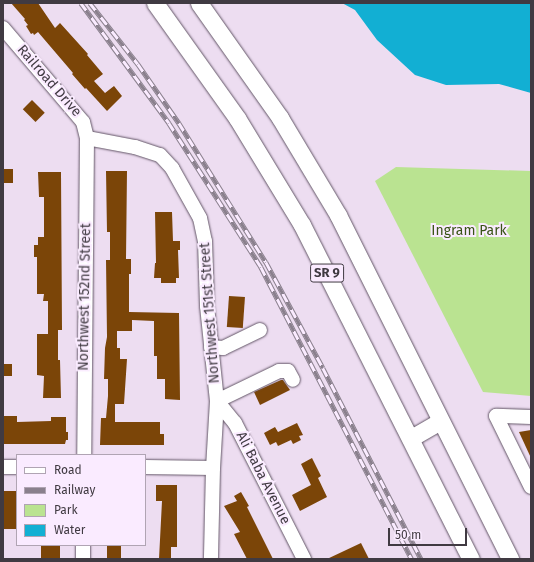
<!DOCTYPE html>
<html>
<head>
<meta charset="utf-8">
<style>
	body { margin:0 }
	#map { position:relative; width:534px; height:562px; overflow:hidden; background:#edddf1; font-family:"Fira Sans",sans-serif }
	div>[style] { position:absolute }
	.green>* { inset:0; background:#bae391 }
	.water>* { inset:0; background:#12afd3 }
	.building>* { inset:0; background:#7b4508; transform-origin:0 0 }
	.roads { filter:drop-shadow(0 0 1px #635667) drop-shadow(0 0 1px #635667) }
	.minor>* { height:14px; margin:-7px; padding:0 7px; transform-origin:7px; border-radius:7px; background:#fff }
	.major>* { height:17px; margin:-8.5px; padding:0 8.5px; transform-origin:8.5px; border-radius:8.5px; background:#fff }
	.rail>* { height:4.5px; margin-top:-2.25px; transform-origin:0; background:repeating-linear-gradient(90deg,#faebff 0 9px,#8a808d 0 18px); box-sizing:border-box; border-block:1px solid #8a808d }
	span { translate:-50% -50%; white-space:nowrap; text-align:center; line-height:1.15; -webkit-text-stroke:4px #faebff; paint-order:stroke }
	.shield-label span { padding:1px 3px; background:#faebff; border:1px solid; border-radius:3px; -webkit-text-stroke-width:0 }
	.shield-label { font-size:13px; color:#403a42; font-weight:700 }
	.street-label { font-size:14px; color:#403a42 }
	.park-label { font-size:14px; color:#395316 }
	.frame { position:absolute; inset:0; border:4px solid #403a42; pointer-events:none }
	.legend { position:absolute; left:16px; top:454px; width:130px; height:92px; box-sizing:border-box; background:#faebff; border:1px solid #b0a4b3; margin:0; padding:5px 7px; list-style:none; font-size:12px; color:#403a42 }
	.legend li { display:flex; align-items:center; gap:8px; height:20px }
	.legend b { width:20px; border:1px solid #b0a4b3 }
	.scale { position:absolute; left:388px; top:528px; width:79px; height:18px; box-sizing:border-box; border:2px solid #403a42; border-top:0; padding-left:5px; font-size:12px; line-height:14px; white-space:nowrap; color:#403a42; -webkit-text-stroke:3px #faebff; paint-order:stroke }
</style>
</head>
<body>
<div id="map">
	<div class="green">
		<div style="clip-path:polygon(396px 167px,531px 171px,531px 396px,483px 392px,375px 181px)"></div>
	</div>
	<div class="water">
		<div style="clip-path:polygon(342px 3px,531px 3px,531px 93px,499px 84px,446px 85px,415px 75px,377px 40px,355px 10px)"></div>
	</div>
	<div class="building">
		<div style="clip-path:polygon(11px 3px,38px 3px,55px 28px,60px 23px,88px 54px,87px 55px,103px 74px,94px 81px,105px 93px,114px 86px,122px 96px,107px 111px,86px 88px,85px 89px,72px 74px,73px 73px,38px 32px,34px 35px,33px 33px,31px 34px,26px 26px,28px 25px,24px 20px,25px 19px)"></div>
		<div style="left:32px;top:100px;width:18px;height:13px;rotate:45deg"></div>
		<div style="left:3px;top:169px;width:10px;height:14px"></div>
		<div style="clip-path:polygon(106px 171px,127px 171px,126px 259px,131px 259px,131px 274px,129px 274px,129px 312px,179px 313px,180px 400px,165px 399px,165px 379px,157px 379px,157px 356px,154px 356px,154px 321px,132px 320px,132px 331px,117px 331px,117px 348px,120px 348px,120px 359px,127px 359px,124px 404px,115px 404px,115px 422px,160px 422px,160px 434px,164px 434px,164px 445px,100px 445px,101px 418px,106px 418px,108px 396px,108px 379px,104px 379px,105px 348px,107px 337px,106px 260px,110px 260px,110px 232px,107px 232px)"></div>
		<div style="clip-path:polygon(38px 172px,61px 172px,62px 330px,58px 330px,58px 360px,60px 360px,61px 398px,43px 398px,44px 376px,37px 375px,37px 334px,48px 334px,48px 301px,43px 301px,44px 294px,37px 294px,37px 257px,34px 257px,34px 245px,38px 245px,38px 237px,44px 237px,44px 197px,39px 197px)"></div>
		<div style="clip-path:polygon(155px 212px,172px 212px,173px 241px,180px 241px,180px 250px,178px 250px,179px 278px,176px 278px,176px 283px,161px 283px,161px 278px,154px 278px,155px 263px,156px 263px)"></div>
		<div style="left:229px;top:296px;width:16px;height:31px;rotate:4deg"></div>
		<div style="left:3px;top:364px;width:9px;height:12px"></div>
		<div style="clip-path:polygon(281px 380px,283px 380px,290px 390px,260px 405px,254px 392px)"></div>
		<div style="clip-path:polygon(3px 416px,17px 416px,17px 422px,51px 421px,51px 417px,66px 417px,66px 432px,68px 432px,68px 440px,66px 440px,65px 444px,3px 444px)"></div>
		<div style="clip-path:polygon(297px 423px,303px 435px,299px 436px,301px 440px,293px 444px,291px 440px,278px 446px,276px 442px,270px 445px,264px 433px,275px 427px,278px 432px)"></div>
		<div style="clip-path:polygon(531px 430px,531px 458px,519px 432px)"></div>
		<div style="clip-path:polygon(312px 458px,321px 476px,318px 478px,327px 497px,300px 511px,292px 495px,311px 485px,301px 464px)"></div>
		<div style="clip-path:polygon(156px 485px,177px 485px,177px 547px,171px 547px,171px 559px,159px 559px,162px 501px,156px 501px)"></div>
		<div style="left:3px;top:491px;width:14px;height:38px"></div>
		<div style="clip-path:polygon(241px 492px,249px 506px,247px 507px,273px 559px,247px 559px,234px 534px,240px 532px,224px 506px,237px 501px,234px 496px)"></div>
		<div style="clip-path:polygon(361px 543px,369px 559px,327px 559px)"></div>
		<div style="left:41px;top:545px;width:19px;height:14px"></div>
		<div style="left:107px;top:545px;width:14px;height:14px"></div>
	</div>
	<div class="roads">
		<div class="minor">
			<div style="left:3px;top:28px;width:123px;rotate:49.6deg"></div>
			<div style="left:83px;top:122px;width:16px;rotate:76deg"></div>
			<div style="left:87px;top:138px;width:317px;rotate:90.5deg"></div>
			<div style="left:87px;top:138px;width:49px;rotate:10.6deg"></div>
			<div style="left:135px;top:147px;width:26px;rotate:18deg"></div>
			<div style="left:160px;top:155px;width:18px;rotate:47deg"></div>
			<div style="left:172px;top:168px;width:57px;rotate:60.8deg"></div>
			<div style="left:200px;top:218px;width:24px;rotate:78deg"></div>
			<div style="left:205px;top:241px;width:65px;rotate:88.2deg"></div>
			<div style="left:207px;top:306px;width:96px;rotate:84deg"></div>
			<div style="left:217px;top:401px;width:67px;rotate:93.4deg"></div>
			<div style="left:213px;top:468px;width:91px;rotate:91.3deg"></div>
			<div style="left:211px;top:347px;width:12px;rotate:5deg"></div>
			<div style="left:223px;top:348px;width:41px;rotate:-25.9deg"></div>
			<div style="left:217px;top:401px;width:28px;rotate:51deg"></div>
			<div style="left:235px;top:423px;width:153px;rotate:63.1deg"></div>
			<div style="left:217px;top:401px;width:69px;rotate:-25.8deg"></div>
			<div style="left:279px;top:371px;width:9px"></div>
			<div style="left:288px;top:371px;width:10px;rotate:61deg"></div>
			<div style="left:531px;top:417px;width:35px;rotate:-178deg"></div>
			<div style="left:496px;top:416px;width:79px;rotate:63.8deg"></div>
			<div style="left:3px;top:467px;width:14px"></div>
			<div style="left:145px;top:467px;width:68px;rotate:0.8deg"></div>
			<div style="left:83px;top:559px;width:14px;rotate:-90deg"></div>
		</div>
		<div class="major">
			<div style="left:155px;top:3px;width:141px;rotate:54.5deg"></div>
			<div style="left:237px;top:118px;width:125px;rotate:58.7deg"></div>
			<div style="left:302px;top:225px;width:374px;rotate:63.2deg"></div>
			<div style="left:199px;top:3px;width:141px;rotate:54.8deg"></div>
			<div style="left:280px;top:118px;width:113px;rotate:59.1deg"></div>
			<div style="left:338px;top:215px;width:385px;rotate:63.4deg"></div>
			<div style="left:411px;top:438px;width:34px;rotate:-30deg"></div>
		</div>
	</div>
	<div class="rail">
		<div style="left:81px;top:3px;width:149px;rotate:53.7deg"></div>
		<div style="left:169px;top:123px;width:171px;rotate:57.4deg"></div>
		<div style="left:261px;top:267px;width:329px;rotate:62.7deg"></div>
		<div style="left:90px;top:3px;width:78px;rotate:51.8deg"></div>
		<div style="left:138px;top:64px;width:72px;rotate:55.2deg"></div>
		<div style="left:179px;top:123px;width:164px;rotate:58deg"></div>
		<div style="left:266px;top:262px;width:120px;rotate:61.7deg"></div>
		<div style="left:323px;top:368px;width:215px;rotate:62.8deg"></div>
	</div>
	<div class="shield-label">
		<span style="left:327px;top:273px">SR 9</span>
	</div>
	<div class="street-label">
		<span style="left:49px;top:81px;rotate:49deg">Railroad Drive</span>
		<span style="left:85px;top:297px;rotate:-89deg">Northwest 152nd Street</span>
		<span style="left:210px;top:313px;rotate:-94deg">Northwest 151st Street</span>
		<span style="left:263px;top:478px;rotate:63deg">Ali Baba Avenue</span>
	</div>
	<div class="park-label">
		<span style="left:469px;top:231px">Ingram Park</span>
	</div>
	<div class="frame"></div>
	<ul class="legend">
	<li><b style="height:5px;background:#fff"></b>Road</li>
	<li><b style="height:5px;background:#8a808d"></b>Railway</li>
	<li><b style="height:11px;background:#bae391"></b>Park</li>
	<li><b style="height:11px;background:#12afd3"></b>Water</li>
	</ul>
	<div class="scale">50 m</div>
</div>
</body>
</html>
